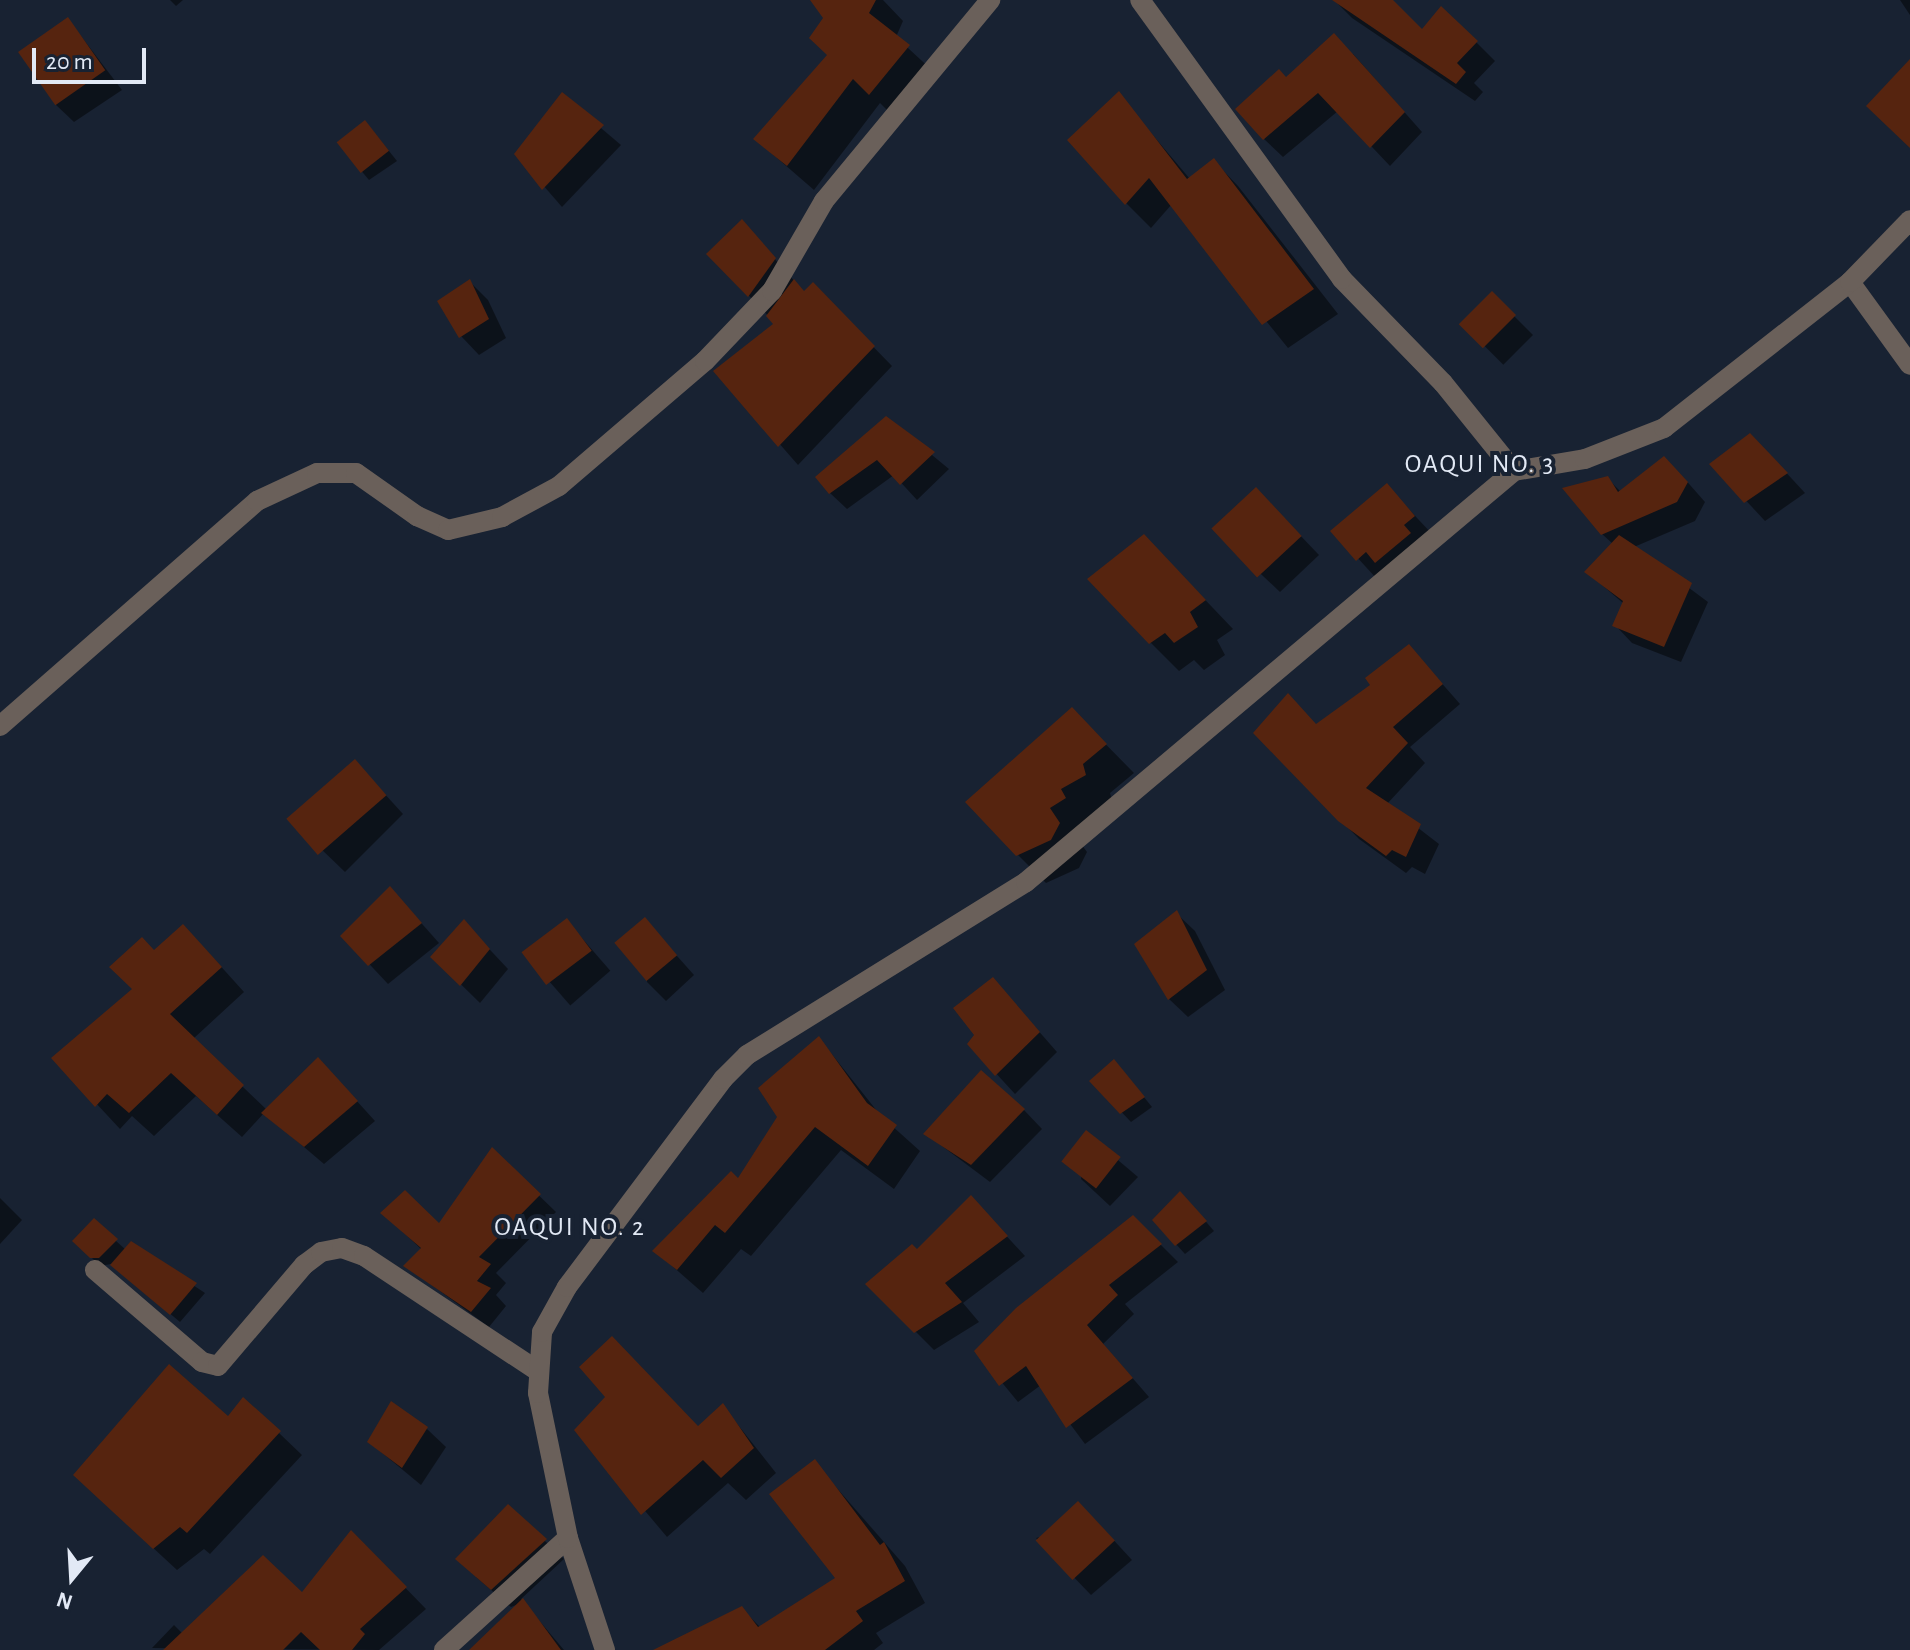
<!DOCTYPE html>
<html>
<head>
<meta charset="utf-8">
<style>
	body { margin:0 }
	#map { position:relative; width:1910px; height:1650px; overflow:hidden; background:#182232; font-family:"Alegreya Sans",sans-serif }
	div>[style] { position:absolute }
	.shadow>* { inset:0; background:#0007; transform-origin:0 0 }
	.building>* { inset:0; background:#56240f; transform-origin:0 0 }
	.minor>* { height:20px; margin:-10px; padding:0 10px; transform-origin:10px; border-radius:10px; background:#6a605a }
	.tertiary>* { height:20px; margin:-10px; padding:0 10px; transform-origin:10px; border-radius:10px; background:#6a605a }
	span { translate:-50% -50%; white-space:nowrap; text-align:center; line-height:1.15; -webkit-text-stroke:8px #182232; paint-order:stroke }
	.quarter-label { font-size:26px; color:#e2e9f5; letter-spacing:2px }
	.north { position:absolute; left:32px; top:1538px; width:80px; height:80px; -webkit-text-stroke:6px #182232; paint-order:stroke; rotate:198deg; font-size:22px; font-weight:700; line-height:32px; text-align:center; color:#e2e9f5 }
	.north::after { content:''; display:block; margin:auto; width:28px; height:36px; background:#e2e9f5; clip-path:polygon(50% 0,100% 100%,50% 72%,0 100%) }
	.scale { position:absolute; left:32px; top:48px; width:114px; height:36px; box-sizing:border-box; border:4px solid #e2e9f5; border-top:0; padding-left:10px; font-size:24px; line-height:28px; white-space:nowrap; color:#e2e9f5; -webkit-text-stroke:6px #182232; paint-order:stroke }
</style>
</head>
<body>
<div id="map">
	<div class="shadow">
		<div style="clip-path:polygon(170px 0,183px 0,176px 6px)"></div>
		<div style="clip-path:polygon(812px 0,883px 0,903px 21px,896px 37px,934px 72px,896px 119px,880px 103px,814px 190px,755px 139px,829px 55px,826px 18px)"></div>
		<div style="clip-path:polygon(1334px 0,1390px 0,1422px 32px,1476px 42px,1495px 61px,1474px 83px,1483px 92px,1475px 101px,1352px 18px)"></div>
		<div style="clip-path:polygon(1900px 0,1910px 0,1910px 15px)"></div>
		<div style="clip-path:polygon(68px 19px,122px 90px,74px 122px,55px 104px)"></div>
		<div style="clip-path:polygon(1353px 54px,1422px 132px,1390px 166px,1338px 111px,1283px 157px,1264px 139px,1286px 79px)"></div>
		<div style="clip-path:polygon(1118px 94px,1190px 179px,1214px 161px,1238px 186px,1338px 314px,1288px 348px,1172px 204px,1151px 228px,1126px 203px)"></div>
		<div style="clip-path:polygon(562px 95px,621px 145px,562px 207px,516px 154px)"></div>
		<div style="clip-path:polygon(373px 131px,397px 161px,369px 180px,338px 143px)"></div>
		<div style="clip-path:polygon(742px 222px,805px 293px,813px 285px,892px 366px,798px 465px,716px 371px,776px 324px,709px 254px)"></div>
		<div style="clip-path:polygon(470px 282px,488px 300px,506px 338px,479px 355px,461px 336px)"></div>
		<div style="left:1492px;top:294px;width:58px;height:42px;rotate:45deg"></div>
		<div style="clip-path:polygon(887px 418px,949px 469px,917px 500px,894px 475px,847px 509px,830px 493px)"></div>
		<div style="clip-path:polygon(1769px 454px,1805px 493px,1765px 521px,1712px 464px)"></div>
		<div style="clip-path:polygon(1683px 477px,1705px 502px,1695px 521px,1634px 547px,1708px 602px,1681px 662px,1632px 643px,1615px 625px,1624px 604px,1587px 572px,1613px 544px,1602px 534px,1607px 478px,1621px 492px)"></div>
		<div style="clip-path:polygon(1387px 486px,1433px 535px,1376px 578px,1333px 531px)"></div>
		<div style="clip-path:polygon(1275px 509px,1319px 555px,1280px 592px,1229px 544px)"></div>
		<div style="clip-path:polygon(1172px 565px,1233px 629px,1217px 640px,1225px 655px,1204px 670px,1194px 660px,1179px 671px,1150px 642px)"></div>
		<div style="clip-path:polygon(1409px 646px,1460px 704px,1410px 747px,1425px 763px,1387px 804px,1439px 844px,1425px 874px,1412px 867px,1406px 873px,1359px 839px,1256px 733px,1316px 726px,1373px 685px)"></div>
		<div style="clip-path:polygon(1072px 710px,1134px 773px,1110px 793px,1113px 804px,1076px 837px,1087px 852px,1079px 868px,1046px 883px,1018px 855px)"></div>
		<div style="clip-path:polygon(373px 781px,403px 814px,345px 872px,292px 821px)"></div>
		<div style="clip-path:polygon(408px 908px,439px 943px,388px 984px,343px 936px)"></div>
		<div style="clip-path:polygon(1176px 913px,1195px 931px,1225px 990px,1188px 1017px,1169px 999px)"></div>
		<div style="clip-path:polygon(645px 920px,694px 975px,666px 1001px,647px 982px)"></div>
		<div style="left:567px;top:921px;width:66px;height:53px;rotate:49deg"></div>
		<div style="clip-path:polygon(464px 922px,508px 969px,480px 1003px,433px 957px)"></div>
		<div style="clip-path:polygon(207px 951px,244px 992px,193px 1039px,267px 1110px,336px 1078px,375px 1121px,324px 1164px,264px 1113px,242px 1137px,196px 1096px,154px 1136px,132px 1116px,120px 1129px,54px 1058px,134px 990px,154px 952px)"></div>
		<div style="clip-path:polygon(993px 979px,1057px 1052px,1015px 1094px,969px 1044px,977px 1035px)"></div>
		<div style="clip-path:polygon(819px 1038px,881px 1116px,920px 1151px,894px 1189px,841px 1150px,751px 1256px,741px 1249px,703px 1293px,655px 1251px,739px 1181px,779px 1117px)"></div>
		<div style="clip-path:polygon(1122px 1070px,1152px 1107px,1131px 1122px,1092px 1081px)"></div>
		<div style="clip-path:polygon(1024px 1110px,1042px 1129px,990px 1182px,926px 1134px)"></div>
		<div style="clip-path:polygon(1086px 1133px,1138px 1177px,1110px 1206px,1081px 1179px)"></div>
		<div style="clip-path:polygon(493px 1151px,556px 1212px,496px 1273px,506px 1283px,496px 1295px,506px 1306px,489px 1327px,406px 1266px,422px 1250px,383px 1213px,440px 1226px)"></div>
		<div style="clip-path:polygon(0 1198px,22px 1220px,0 1244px)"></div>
		<div style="clip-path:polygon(1189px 1202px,1214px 1231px,1185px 1254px,1154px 1220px)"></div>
		<div style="clip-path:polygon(989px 1217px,1025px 1256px,963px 1303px,979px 1322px,934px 1350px,868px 1284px,917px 1252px)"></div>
		<div style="clip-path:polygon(1133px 1217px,1178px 1262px,1125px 1304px,1134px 1314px,1103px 1344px,1149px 1397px,1085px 1444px,1041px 1385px,1018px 1402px,976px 1351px)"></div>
		<div style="clip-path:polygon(94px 1221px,126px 1250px,131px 1244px,205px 1293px,180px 1322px,111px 1264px,100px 1266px,75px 1241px)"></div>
		<div style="clip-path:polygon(608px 1397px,699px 1428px,723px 1406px,776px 1473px,746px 1500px,728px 1483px,667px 1537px,577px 1430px)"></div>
		<div style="clip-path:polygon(229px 1419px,279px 1433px,302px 1455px,210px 1554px,204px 1549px,177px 1570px,98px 1497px)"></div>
		<div style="clip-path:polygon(427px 1429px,446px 1447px,421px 1485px,369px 1442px)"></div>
		<div style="clip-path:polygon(814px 1462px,905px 1566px,925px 1603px,876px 1633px,883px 1643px,874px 1650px,668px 1650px,742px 1609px,761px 1628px,837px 1578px)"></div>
		<div style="clip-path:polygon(508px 1506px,564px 1559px,521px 1599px,564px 1650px,472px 1650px,521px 1603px,511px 1607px,476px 1577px)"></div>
		<div style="clip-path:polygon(1097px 1522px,1132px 1560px,1091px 1595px,1036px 1538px)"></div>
		<div style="clip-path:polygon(352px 1533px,426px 1609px,379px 1650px,152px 1648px,174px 1625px,183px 1634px,302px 1595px)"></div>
	</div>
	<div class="building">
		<div style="clip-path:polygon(810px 0,876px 0,869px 13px,910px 45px,869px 95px,853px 79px,787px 166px,753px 139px,827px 55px,809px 38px,823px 18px)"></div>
		<div style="clip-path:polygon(1332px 0,1393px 0,1422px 29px,1441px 6px,1478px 41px,1457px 63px,1466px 72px,1456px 84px)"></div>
		<div style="left:68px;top:17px;width:65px;height:61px;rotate:55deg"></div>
		<div style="clip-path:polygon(1334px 33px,1405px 112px,1370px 148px,1318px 93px,1263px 140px,1235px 109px,1279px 69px,1286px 77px)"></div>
		<div style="clip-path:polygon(1910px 59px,1910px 148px,1866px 106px)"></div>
		<div style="clip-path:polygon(1119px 91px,1187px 179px,1214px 158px,1314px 289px,1262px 325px,1149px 178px,1125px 205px,1067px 140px)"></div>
		<div style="clip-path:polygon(562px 92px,604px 125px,542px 190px,514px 154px)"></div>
		<div style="left:365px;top:120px;width:39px;height:36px;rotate:52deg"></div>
		<div style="clip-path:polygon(742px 219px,776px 258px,748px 297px,706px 254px)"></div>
		<div style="clip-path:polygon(470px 279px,489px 319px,459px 338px,437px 301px)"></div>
		<div style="clip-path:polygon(794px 279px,804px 291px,813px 282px,875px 346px,778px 447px,713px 371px,773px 324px,766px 316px)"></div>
		<div style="left:1492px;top:291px;width:34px;height:47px;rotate:45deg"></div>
		<div style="clip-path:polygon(886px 416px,935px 452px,900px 485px,877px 460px,829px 494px,815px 477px)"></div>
		<div style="clip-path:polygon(1750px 433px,1788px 473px,1744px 503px,1709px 464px)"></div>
		<div style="clip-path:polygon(1664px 456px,1688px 482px,1677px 502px,1601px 535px,1562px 488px,1608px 476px,1618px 492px)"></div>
		<div style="clip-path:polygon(1387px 483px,1415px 516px,1404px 525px,1411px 533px,1375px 563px,1366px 552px,1356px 561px,1330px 531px)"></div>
		<div style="left:1256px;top:487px;width:67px;height:61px;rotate:47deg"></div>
		<div style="clip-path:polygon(1144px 534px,1206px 600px,1190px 612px,1198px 627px,1174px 643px,1165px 633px,1149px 644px,1087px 579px)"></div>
		<div style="clip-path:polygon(1619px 535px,1692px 583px,1664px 647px,1612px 626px,1623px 601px,1584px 572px)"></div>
		<div style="clip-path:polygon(1409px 644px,1443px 684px,1393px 727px,1408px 743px,1366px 788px,1421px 824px,1406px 857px,1392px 850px,1386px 856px,1338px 821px,1253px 733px,1288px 693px,1316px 724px,1370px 685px,1365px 678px)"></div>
		<div style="clip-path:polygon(1072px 707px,1107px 744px,1083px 764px,1086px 775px,1061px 789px,1066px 798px,1050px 808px,1060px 823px,1051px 840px,1016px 856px,965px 802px)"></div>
		<div style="left:355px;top:759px;width:48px;height:91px;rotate:49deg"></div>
		<div style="clip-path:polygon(390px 886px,422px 923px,368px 966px,340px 936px)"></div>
		<div style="clip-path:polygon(1177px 910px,1207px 970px,1168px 1000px,1134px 944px)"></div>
		<div style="left:645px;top:917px;width:50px;height:40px;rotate:50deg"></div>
		<div style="left:567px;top:918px;width:41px;height:57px;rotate:53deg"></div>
		<div style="clip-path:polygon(464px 919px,490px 949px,460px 986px,430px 957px)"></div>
		<div style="clip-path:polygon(183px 924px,222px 967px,170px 1014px,244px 1085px,217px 1115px,171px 1073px,129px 1113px,107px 1094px,95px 1107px,51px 1058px,132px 989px,109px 967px,142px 937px,154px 950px)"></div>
		<div style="clip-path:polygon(993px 977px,1040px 1032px,995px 1076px,967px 1044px,974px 1035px,953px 1008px)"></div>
		<div style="clip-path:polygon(819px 1036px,867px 1103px,897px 1125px,868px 1166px,815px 1127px,725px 1233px,715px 1225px,677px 1270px,652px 1251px,731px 1171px,738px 1178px,777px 1117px,758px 1088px)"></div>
		<div style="clip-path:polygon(318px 1057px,358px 1101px,304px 1147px,261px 1113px)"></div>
		<div style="clip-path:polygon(1114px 1059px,1145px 1097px,1120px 1114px,1089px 1081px)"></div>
		<div style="clip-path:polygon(981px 1070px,1025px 1109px,971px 1165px,923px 1134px)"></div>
		<div style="left:1086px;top:1130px;width:44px;height:40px;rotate:38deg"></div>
		<div style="clip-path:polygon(492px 1147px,541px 1194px,479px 1257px,491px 1264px,477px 1281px,491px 1288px,471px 1312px,403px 1266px,421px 1248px,380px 1213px,405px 1190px,439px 1223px)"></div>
		<div style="clip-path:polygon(1180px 1191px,1207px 1221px,1175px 1246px,1152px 1220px)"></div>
		<div style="clip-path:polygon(971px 1195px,1008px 1236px,945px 1283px,962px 1302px,914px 1333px,865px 1284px,912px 1244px,917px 1249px)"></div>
		<div style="clip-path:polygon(1133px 1215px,1162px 1244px,1109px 1285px,1118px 1295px,1087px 1325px,1133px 1378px,1066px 1428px,1026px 1366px,999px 1386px,974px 1351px,1016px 1308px)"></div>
		<div style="clip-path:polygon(94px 1218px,118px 1239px,99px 1258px,90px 1258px,72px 1241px)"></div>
		<div style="clip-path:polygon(131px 1241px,197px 1283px,170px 1315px,110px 1265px)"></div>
		<div style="clip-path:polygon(612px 1336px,698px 1426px,723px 1403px,754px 1448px,721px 1478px,703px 1460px,641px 1515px,574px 1430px,605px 1397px,579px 1367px)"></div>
		<div style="clip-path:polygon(169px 1364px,228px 1416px,243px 1397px,281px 1431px,187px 1533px,180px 1527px,153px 1549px,73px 1475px)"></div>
		<div style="clip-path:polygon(391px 1401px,428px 1427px,402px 1468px,367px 1442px)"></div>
		<div style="clip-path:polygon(815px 1459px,880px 1545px,884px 1542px,905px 1581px,856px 1611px,863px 1621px,825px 1650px,653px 1650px,742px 1606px,758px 1627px,835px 1578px,769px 1494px)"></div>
		<div style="left:1078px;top:1501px;width:54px;height:58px;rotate:47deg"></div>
		<div style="clip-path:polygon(508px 1504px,547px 1539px,491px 1590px,455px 1559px)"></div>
		<div style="clip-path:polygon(351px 1530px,407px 1587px,360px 1629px,365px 1634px,352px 1650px,320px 1650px,301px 1632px,283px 1650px,163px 1650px,263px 1555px,302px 1592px)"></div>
		<div style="clip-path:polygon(523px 1598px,561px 1650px,469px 1650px)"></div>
	</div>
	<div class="minor">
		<div style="left:1850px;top:282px;width:102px;rotate:54.1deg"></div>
		<div style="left:1514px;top:471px;width:72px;rotate:-9.6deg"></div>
		<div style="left:1585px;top:459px;width:85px;rotate:-21.4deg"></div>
		<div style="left:1664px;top:428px;width:236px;rotate:-38.1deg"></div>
		<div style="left:1850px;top:282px;width:86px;rotate:-45.9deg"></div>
		<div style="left:0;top:726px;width:342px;rotate:-41.2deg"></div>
		<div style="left:257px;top:501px;width:66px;rotate:-25deg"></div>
		<div style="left:317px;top:473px;width:39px"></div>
		<div style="left:356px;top:473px;width:75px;rotate:35.2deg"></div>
		<div style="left:417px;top:516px;width:34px;rotate:24deg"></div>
		<div style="left:448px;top:530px;width:56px;rotate:-13.5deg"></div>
		<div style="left:502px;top:517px;width:65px;rotate:-28.5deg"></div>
		<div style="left:559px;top:486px;width:192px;rotate:-40.6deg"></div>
		<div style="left:705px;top:361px;width:97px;rotate:-46.3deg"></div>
		<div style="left:772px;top:291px;width:104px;rotate:-60deg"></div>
		<div style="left:824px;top:201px;width:261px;rotate:-50.4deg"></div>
		<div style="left:95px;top:1270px;width:141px;rotate:40.7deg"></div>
		<div style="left:202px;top:1362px;width:16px;rotate:14deg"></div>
		<div style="left:218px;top:1366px;width:133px;rotate:-49.6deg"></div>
		<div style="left:304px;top:1265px;width:21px;rotate:-37deg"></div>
		<div style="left:321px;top:1252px;width:21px;rotate:-11deg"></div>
		<div style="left:342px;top:1248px;width:23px;rotate:20deg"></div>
		<div style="left:364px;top:1256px;width:206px;rotate:33.5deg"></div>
		<div style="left:444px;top:1650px;width:167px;rotate:-42.1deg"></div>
	</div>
	<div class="tertiary">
		<div style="left:605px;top:1650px;width:118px;rotate:-108.3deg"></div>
		<div style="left:568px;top:1538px;width:148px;rotate:-101.7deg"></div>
		<div style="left:538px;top:1393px;width:61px;rotate:-86.2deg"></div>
		<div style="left:542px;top:1332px;width:51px;rotate:-60.9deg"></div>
		<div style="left:567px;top:1287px;width:260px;rotate:-53.1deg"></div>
		<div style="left:723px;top:1079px;width:34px;rotate:-45deg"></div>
		<div style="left:747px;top:1055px;width:328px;rotate:-31.8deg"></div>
		<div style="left:1026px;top:882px;width:638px;rotate:-40.1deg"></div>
		<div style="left:1514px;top:471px;width:113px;rotate:-128.9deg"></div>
		<div style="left:1443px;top:383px;width:145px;rotate:-134.2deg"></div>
		<div style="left:1342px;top:279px;width:344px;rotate:-125.9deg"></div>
	</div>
	<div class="quarter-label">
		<span style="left:1480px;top:465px">OAQUI NO. 3</span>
		<span style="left:570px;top:1228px">OAQUI NO. 2</span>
	</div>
	<div class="north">N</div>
	<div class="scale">20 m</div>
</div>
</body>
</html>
